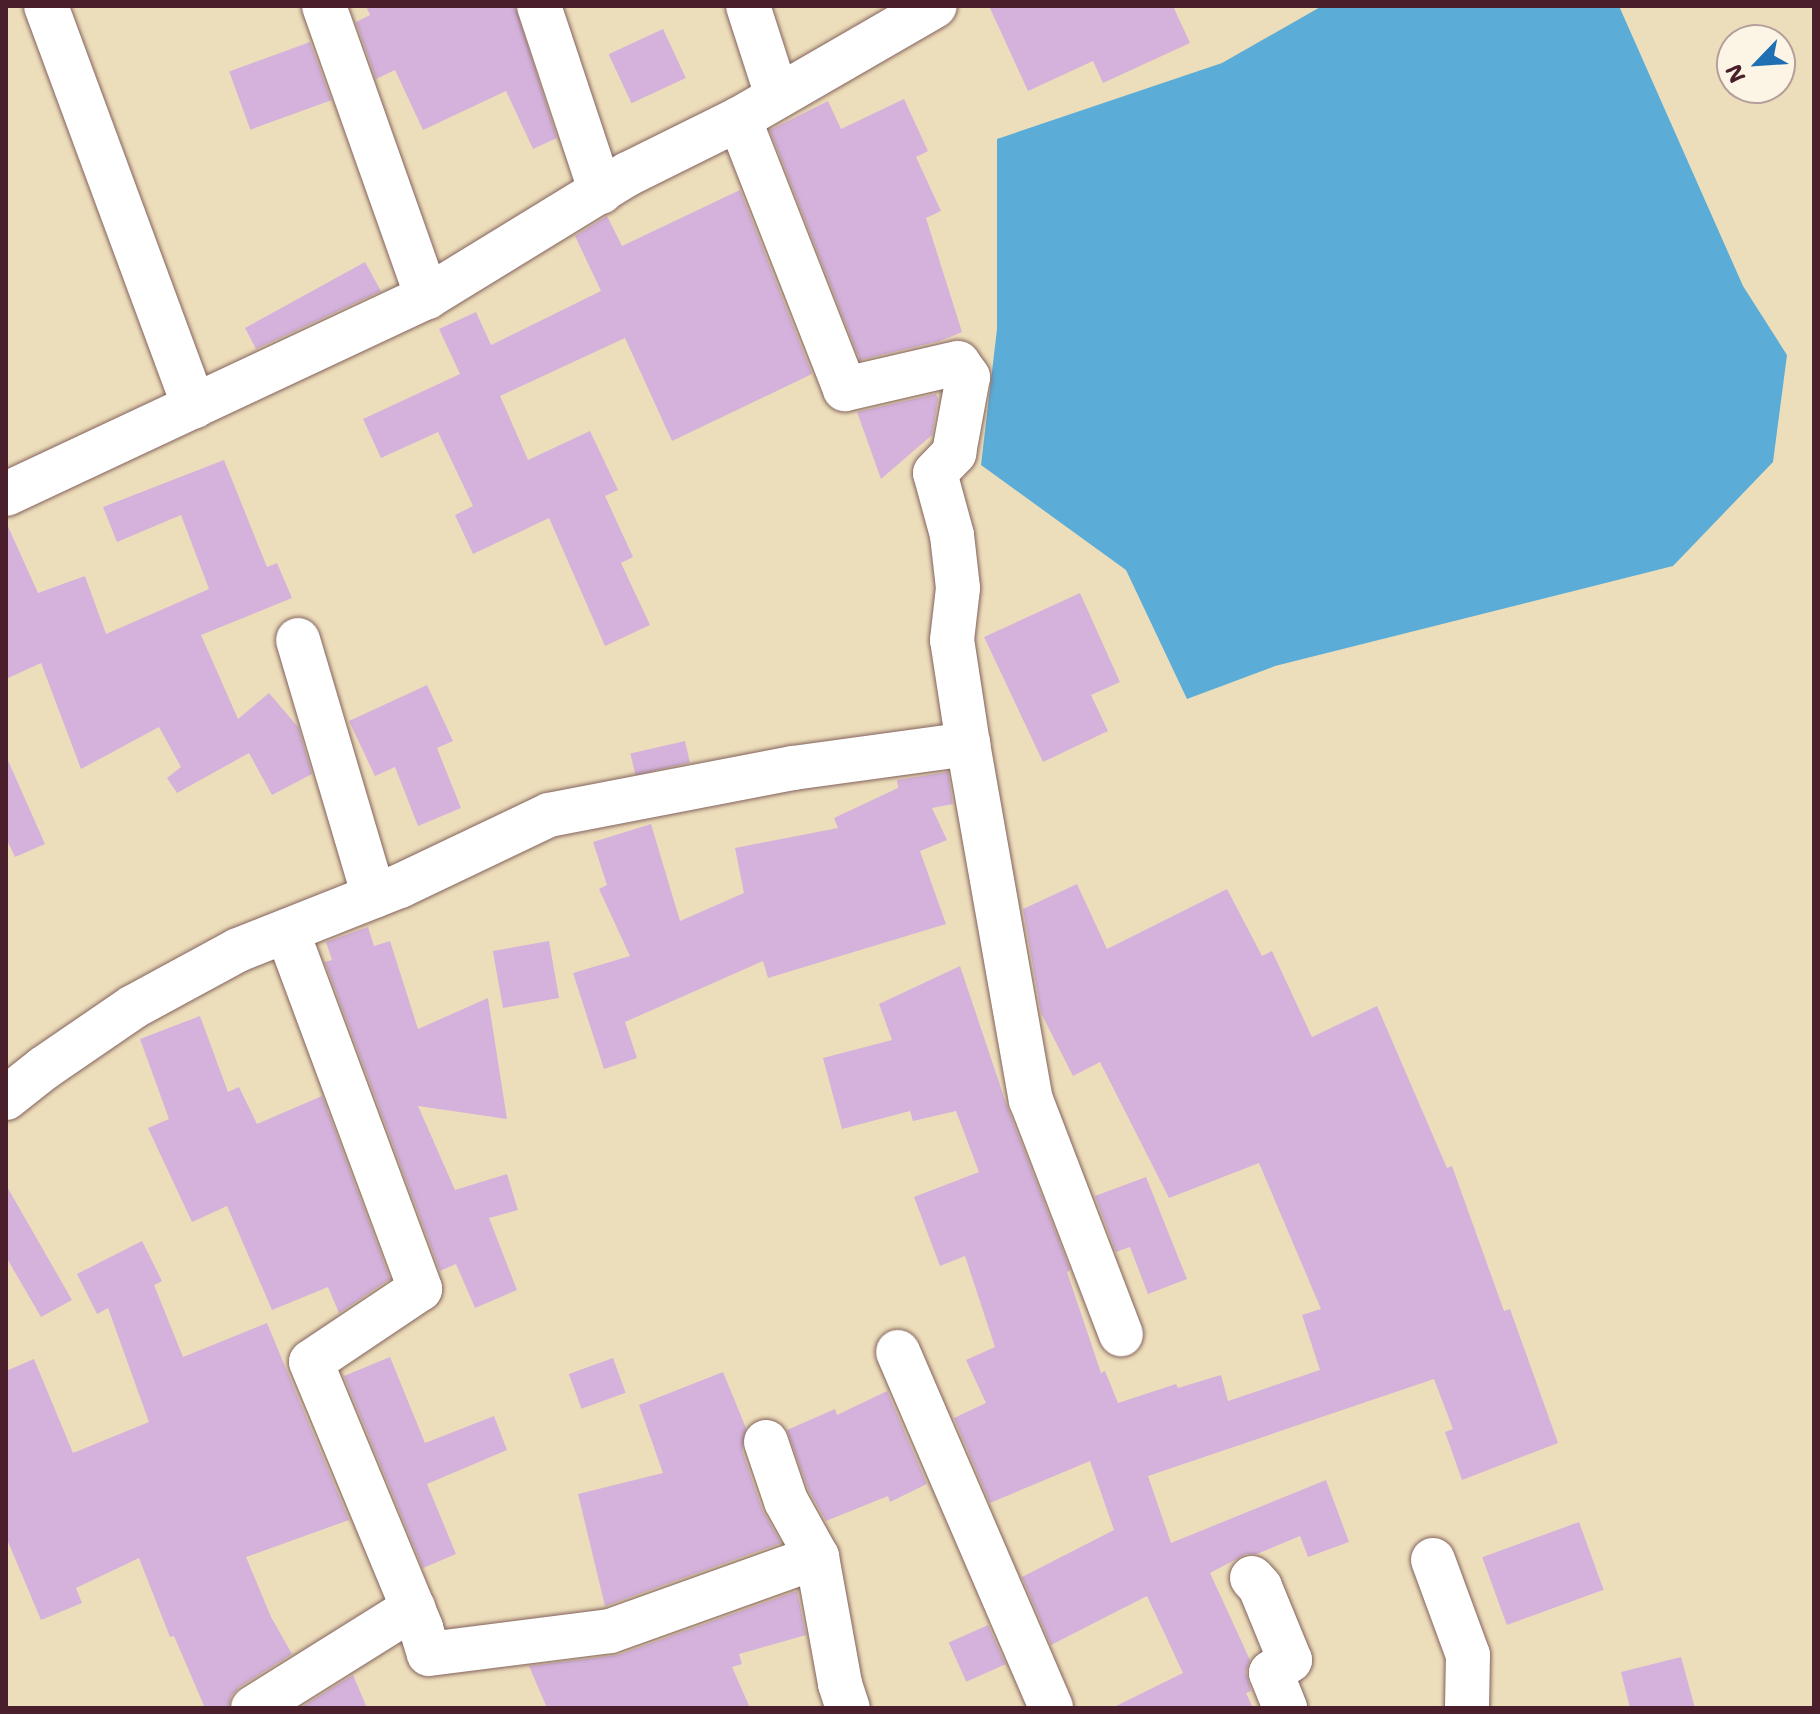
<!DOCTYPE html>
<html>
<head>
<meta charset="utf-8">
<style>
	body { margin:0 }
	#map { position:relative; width:1820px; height:1714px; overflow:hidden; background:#eddebb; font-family:"Shantell Sans",sans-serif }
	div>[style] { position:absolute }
	.water>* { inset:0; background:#5bacd6 }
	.building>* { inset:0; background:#d4b2db; transform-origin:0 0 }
	.roads { filter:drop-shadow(0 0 2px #83625d) drop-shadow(0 0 2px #83625d) }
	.minor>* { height:44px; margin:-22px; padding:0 22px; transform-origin:22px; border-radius:22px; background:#fff }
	span { translate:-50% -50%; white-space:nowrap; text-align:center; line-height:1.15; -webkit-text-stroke:6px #fcf5e5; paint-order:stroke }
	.frame { position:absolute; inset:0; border:8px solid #4a1f2b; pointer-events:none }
	.north { position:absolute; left:1716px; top:24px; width:80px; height:80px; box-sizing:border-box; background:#fcf5e5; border:2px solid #b59f9b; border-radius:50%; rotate:245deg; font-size:22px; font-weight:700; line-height:32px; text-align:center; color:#4a1f2b }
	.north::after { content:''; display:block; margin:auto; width:28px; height:36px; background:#1f6fb2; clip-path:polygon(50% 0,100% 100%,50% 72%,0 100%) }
</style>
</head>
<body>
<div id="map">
	<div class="water">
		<div style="clip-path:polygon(1322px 6px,1619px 6px,1743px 286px,1787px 355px,1773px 462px,1673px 566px,1275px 666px,1187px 699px,1126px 570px,981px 465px,997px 329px,997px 139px,1222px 63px)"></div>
	</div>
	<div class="building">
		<div style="clip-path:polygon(366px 6px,515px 6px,557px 138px,533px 149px,506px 91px,423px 130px,395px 70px,376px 79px,356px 22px,370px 15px)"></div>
		<div style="clip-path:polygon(989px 6px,1173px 6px,1190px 43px,1103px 83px,1093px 61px,1028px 91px)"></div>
		<div style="left:663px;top:29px;width:54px;height:60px;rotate:65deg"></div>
		<div style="left:310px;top:42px;width:62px;height:86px;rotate:70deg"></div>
		<div style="clip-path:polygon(904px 99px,928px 151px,916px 157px,941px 211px,926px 218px,962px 332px,940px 341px,860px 360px,770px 130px,828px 101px,841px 129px)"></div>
		<div style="clip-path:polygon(740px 190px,812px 374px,672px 441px,625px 338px,500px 396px,528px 460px,590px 431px,618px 490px,605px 496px,633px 557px,621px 563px,650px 625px,605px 646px,549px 518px,473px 554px,455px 515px,473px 506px,438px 432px,381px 458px,363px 419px,460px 374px,439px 329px,476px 312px,491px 345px,601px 291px,575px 236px,607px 216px,622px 246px)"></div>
		<div style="clip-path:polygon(365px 262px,381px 291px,256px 349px,245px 328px)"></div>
		<div style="clip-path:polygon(936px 394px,938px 399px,932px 435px,881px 479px,857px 412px)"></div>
		<div style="clip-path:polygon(224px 460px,267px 567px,277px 563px,292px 598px,201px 635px,238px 719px,269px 693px,298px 727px,312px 774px,272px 795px,249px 753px,177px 793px,167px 778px,181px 767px,159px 727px,81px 769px,41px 663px,6px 679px,6px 522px,38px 593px,85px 576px,106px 634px,209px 589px,181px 515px,117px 542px,103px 507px)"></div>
		<div style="clip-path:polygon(1080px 593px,1120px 682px,1091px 695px,1108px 731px,1043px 762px,984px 637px)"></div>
		<div style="clip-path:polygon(427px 685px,453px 741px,437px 748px,461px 808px,418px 826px,395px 767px,375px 776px,349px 721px)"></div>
		<div style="left:685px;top:741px;width:22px;height:56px;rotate:77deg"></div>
		<div style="clip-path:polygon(6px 756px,45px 844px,15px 857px,6px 838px)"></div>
		<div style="clip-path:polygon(948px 772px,953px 804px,932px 808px,947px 840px,920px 851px,946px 924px,768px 978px,763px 961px,625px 1022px,637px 1058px,604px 1069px,573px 973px,630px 956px,599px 889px,607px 885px,593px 842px,651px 824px,680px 921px,744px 893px,735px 848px,838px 828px,834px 818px,898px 788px,897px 780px)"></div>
		<div style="clip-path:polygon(1077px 884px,1107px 949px,1227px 889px,1262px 956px,1272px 951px,1312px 1037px,1377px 1006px,1447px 1168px,1452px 1166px,1504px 1311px,1510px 1309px,1558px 1443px,1462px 1480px,1445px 1432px,1453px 1429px,1434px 1379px,1148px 1476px,1171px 1543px,1326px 1480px,1349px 1542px,1308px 1557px,1300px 1536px,1257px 1554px,1246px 1554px,1210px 1573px,1250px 1660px,1246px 1672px,1251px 1691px,1246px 1693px,1253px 1708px,1112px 1708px,1183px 1673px,1147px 1596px,1051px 1645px,1022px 1577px,1114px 1530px,1090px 1461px,990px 1503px,954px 1418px,986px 1403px,966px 1360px,995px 1347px,965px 1256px,940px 1266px,914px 1197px,979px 1172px,956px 1111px,913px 1121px,910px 1111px,842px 1129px,823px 1058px,892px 1040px,879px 1004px,960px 966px,1008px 1109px,1070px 1270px,1067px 1272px,1101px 1373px,1105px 1371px,1118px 1403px,1176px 1384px,1178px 1388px,1221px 1375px,1228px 1401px,1320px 1370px,1302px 1315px,1321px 1309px,1259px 1163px,1169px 1198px,1100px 1062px,1073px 1076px,1041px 1013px,1023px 909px)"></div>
		<div style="clip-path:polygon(368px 927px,374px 946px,390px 941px,418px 1029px,488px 998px,507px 1119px,418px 1106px,455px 1190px,507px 1174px,518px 1210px,489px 1218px,517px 1290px,475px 1308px,456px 1264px,440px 1271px,325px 962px,332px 960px,326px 942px)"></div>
		<div style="left:549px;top:941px;width:58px;height:57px;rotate:80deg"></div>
		<div style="clip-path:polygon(200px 1016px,228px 1092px,239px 1087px,257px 1124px,322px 1096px,390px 1279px,339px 1313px,328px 1287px,272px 1310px,227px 1206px,192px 1222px,148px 1128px,169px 1119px,140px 1039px)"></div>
		<div style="clip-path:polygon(1146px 1177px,1187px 1279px,1148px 1294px,1130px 1247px,1116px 1252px,1095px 1196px)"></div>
		<div style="clip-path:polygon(6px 1185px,72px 1300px,41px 1317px,6px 1257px)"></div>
		<div style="clip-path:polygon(142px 1241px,162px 1281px,154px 1285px,183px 1357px,267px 1323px,349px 1520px,246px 1557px,271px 1617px,292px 1654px,239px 1687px,231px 1696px,228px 1708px,205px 1708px,174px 1636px,170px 1637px,139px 1558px,76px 1588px,82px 1603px,41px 1620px,6px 1537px,6px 1371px,34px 1359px,73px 1453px,149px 1422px,108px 1308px,97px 1314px,77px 1274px)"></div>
		<div style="clip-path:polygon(390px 1357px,425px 1443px,494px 1416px,507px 1450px,427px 1484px,456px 1554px,423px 1568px,344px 1376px)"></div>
		<div style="left:613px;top:1358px;width:37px;height:47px;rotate:70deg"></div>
		<div style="clip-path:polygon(723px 1372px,746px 1428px,742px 1450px,762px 1509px,781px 1543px,605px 1606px,578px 1494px,663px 1473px,639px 1405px)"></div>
		<div style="clip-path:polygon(887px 1391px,927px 1484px,890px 1502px,888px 1496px,826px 1521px,809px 1491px,787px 1430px,835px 1409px,837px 1415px)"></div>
		<div style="left:1579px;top:1522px;width:72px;height:103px;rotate:70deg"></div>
		<div style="clip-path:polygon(797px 1591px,806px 1635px,739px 1654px,742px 1664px,732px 1667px,750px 1708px,547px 1708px,529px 1666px,618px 1655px)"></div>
		<div style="left:988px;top:1625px;width:43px;height:43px;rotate:66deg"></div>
		<div style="clip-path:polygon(1681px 1657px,1695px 1708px,1630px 1708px,1621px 1672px)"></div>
		<div style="clip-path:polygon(353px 1675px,367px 1708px,300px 1708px)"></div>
	</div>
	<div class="roads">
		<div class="minor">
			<div style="left:46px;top:6px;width:427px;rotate:69.7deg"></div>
			<div style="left:324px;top:6px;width:309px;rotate:70.5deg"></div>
			<div style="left:539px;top:6px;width:196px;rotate:71.6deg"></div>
			<div style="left:748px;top:6px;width:95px;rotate:72.1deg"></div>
			<div style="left:6px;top:494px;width:465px;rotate:-25.1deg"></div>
			<div style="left:427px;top:297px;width:236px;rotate:-31.5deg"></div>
			<div style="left:628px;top:174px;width:124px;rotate:-26.4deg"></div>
			<div style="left:739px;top:119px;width:226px;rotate:-30deg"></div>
			<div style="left:298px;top:640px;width:267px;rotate:73.5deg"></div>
			<div style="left:968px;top:744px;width:362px;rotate:80deg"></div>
			<div style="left:1031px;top:1100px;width:251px;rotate:69deg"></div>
			<div style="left:287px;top:931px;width:382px;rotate:69.6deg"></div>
			<div style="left:420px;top:1289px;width:131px;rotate:146.2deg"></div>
			<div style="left:311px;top:1362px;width:288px;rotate:67.5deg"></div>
			<div style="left:421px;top:1628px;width:27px;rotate:73deg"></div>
			<div style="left:429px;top:1654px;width:182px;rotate:-7.2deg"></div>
			<div style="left:610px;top:1631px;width:220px;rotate:-19.7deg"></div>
			<div style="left:6px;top:1098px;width:48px;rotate:-38.3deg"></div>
			<div style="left:44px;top:1068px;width:108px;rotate:-34.4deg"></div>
			<div style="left:133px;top:1007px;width:119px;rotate:-28.5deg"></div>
			<div style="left:238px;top:950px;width:174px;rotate:-21.6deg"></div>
			<div style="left:400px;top:886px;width:165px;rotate:-25.5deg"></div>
			<div style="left:549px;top:815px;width:248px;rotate:-10.9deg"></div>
			<div style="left:793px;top:768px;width:177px;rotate:-7.8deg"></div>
			<div style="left:968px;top:744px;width:105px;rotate:-98.7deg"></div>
			<div style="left:952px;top:640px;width:52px;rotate:-83.4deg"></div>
			<div style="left:958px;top:588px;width:53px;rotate:-96.5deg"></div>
			<div style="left:952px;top:535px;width:64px;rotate:-105.3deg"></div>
			<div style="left:935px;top:473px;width:28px;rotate:-46deg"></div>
			<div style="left:954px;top:453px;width:77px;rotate:-79.6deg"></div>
			<div style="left:968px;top:377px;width:17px;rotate:-126deg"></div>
			<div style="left:958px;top:363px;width:116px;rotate:167deg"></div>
			<div style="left:845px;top:389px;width:290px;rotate:-111.4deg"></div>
			<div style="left:898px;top:1352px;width:387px;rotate:66.7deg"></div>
			<div style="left:766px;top:1442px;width:62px;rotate:71.3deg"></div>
			<div style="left:786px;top:1501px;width:64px;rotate:61deg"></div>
			<div style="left:817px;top:1557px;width:129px;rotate:79.7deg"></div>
			<div style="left:840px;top:1684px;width:25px;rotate:72deg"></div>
			<div style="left:1433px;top:1560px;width:101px;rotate:69.8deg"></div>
			<div style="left:1468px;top:1655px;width:53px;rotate:91.1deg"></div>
			<div style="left:1252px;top:1578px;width:12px;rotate:48deg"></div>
			<div style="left:1260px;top:1587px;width:79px;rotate:67.7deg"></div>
			<div style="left:1290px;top:1660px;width:23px;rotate:146deg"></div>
			<div style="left:1271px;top:1673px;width:38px;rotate:68deg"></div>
			<div style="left:253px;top:1708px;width:189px;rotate:-32deg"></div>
		</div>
	</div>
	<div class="frame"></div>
	<div class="north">N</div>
</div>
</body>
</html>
